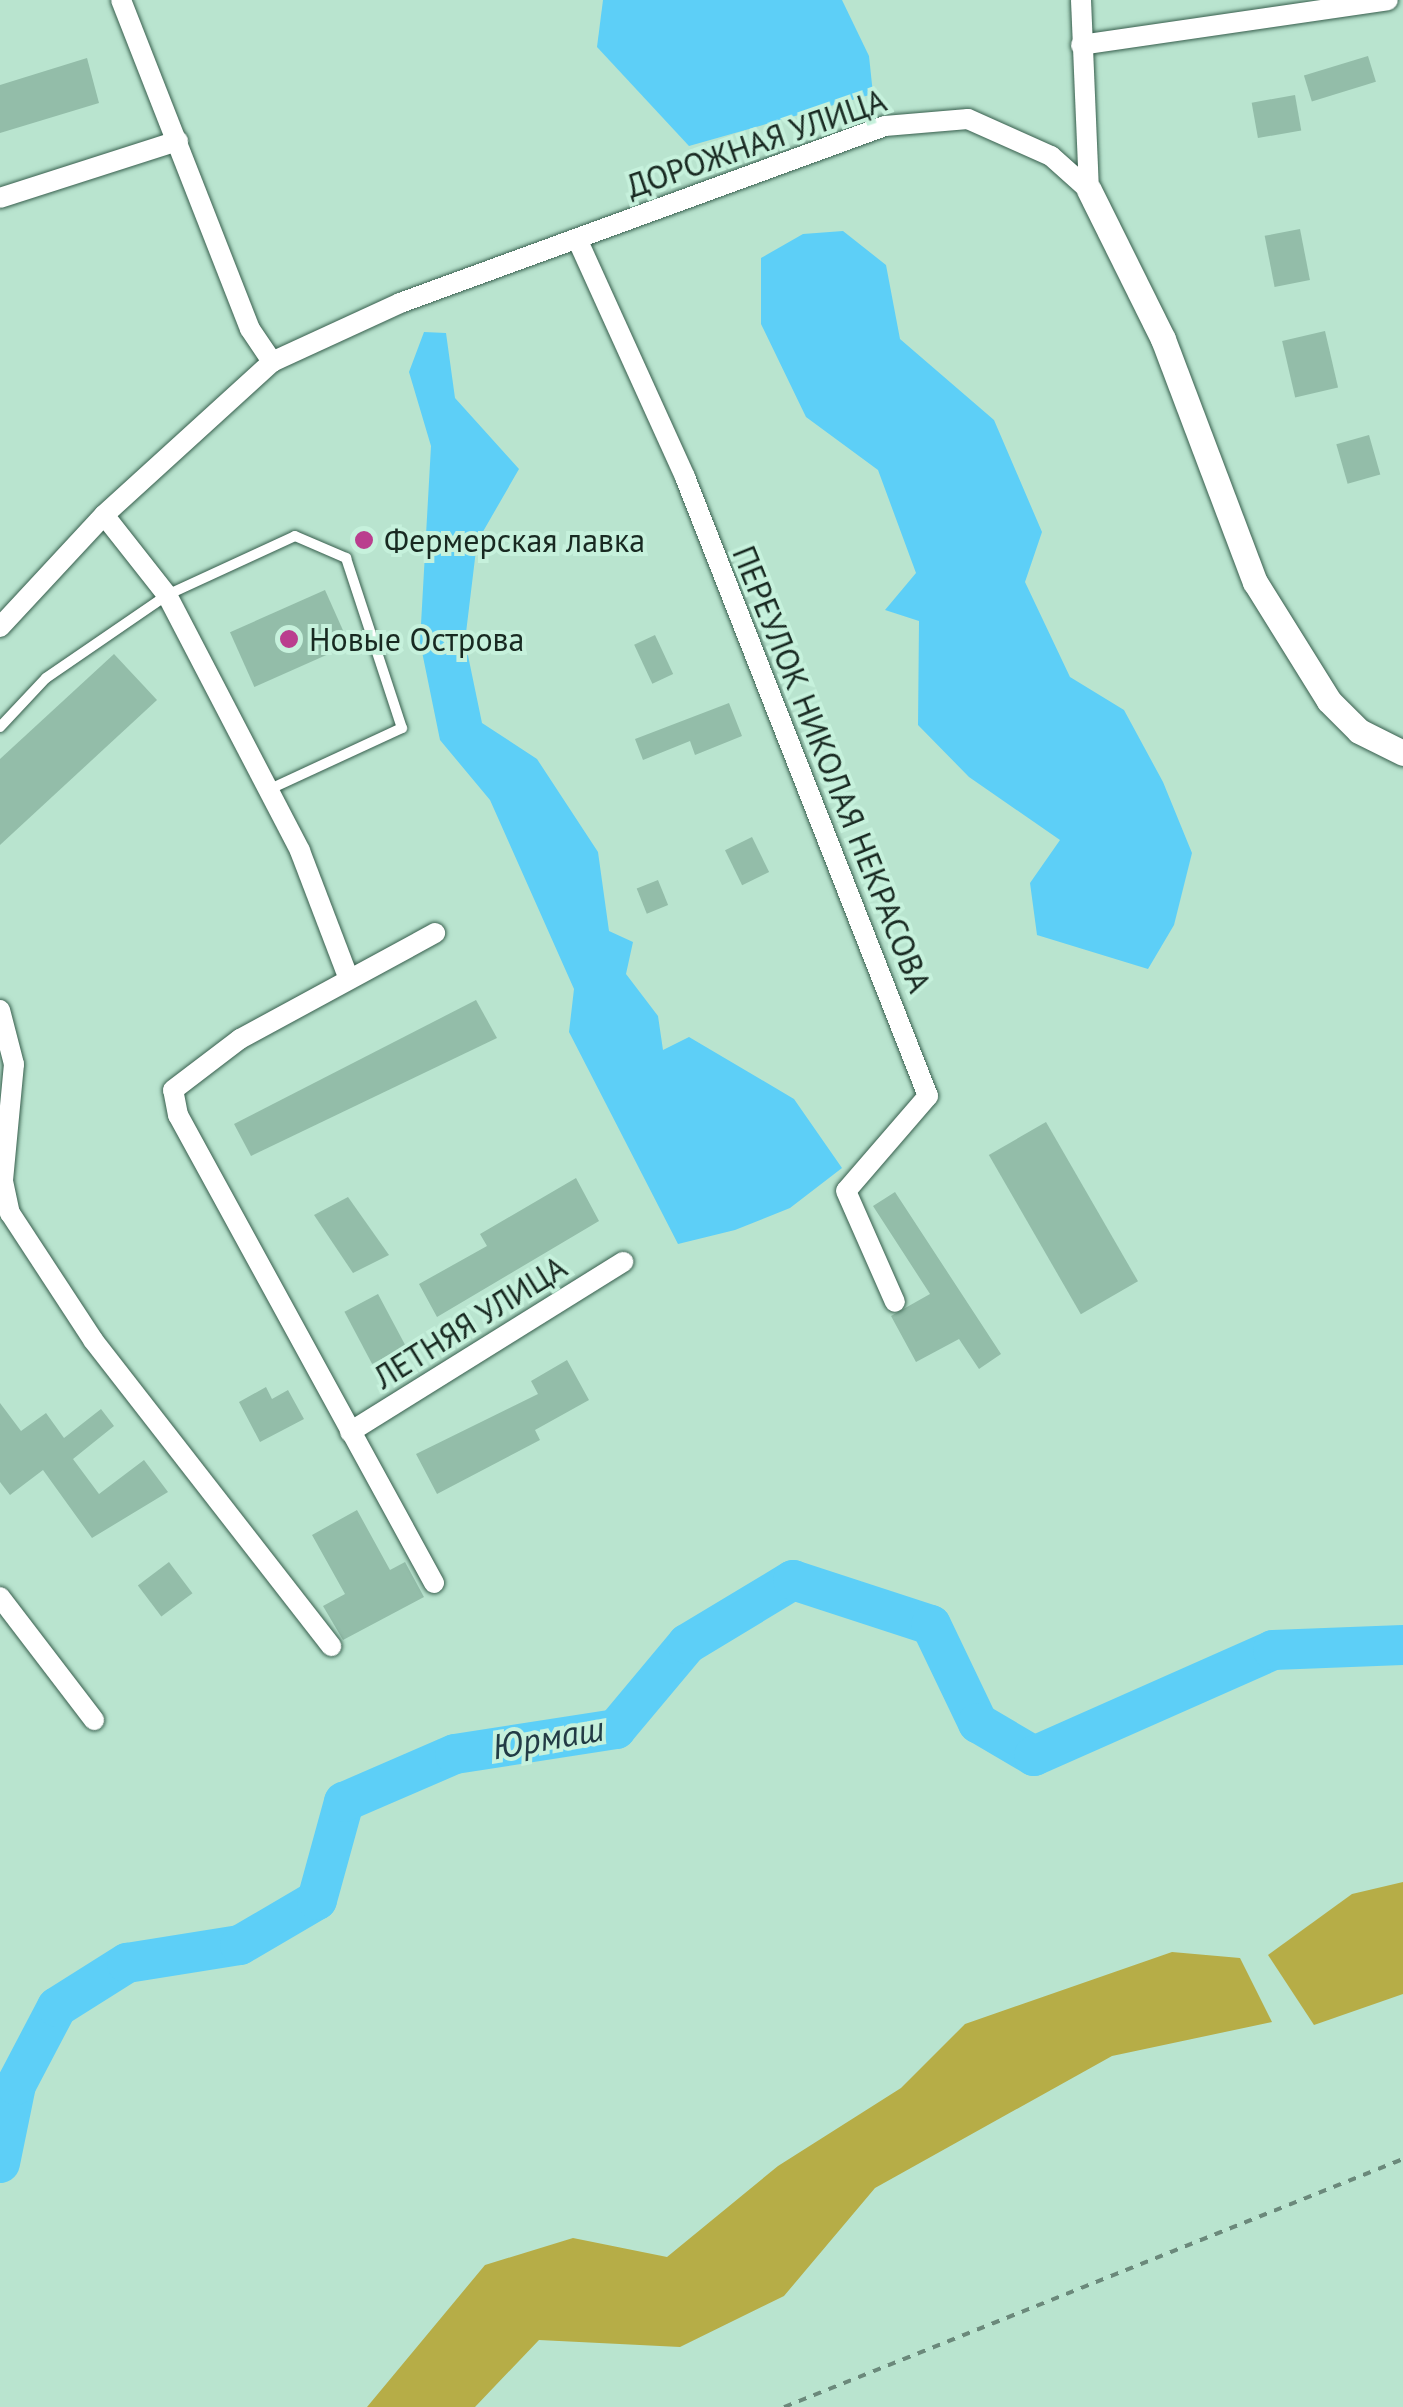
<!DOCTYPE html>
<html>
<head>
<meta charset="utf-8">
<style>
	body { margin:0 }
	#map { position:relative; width:1403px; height:2407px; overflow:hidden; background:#b9e4cf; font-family:"PT Sans",sans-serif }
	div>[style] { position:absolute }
	.green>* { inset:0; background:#b6ad47 }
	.water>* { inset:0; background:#5dcff7 }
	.river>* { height:40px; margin:-20px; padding:0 20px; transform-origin:20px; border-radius:20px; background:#5dcff7 }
	.building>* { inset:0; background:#93bda9; transform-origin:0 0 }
	.path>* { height:4px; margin-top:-2px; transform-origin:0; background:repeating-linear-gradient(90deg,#6b897b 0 8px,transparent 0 16px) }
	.roads { filter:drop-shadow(0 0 2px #375e4d) drop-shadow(0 0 2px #375e4d) }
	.service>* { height:10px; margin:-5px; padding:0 5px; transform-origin:5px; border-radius:5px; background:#fff }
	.minor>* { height:20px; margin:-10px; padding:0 10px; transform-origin:10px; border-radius:10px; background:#fff }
	.tertiary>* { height:25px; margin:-12.5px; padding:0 12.5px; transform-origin:12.5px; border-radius:12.5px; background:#fff }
	.dots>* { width:28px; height:28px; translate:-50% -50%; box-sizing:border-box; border:5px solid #c6f1dc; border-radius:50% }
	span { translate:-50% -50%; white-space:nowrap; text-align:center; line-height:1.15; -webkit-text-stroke:8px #c6f1dc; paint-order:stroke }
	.street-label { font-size:32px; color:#182921 }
	.poi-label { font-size:32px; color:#182921 }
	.left { translate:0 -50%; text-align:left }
	.water-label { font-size:35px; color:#223b45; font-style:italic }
</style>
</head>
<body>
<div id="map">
	<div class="green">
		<div style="clip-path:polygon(1403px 1882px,1403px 1994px,1314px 2025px,1268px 1955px,1352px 1894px)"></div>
		<div style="clip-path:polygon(1172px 1952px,1240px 1958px,1272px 2022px,1112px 2056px,875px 2188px,784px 2296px,680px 2347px,539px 2340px,475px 2407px,367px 2407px,485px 2265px,573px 2238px,667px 2257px,778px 2166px,901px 2088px,965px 2024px)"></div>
	</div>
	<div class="water">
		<div style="clip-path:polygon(603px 0,842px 0,869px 56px,873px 94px,689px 146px,597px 47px)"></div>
		<div style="clip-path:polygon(843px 231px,886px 265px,900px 339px,994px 420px,1042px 532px,1025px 582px,1070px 677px,1124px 710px,1163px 782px,1192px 853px,1174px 925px,1148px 969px,1037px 935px,1030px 883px,1060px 840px,969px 777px,918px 725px,919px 621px,885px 610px,916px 573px,878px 470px,806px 417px,761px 324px,761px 258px,803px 234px)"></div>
		<div style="clip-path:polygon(424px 332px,446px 333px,455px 398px,519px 469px,477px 542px,465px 641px,482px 723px,537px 759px,598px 852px,609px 931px,633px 942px,626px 974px,658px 1016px,663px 1050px,689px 1037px,794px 1099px,842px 1168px,790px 1208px,735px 1230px,678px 1244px,569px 1032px,574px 989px,490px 800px,440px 740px,420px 642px,431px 446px,409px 372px)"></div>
	</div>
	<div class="river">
		<div style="left:0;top:2163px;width:80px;rotate:-78.4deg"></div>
		<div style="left:16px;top:2085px;width:88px;rotate:-62.3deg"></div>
		<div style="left:57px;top:2007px;width:83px;rotate:-32.2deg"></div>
		<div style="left:127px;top:1963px;width:114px;rotate:-9.1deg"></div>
		<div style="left:240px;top:1945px;width:89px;rotate:-30.3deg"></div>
		<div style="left:317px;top:1900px;width:102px;rotate:-74.6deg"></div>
		<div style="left:344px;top:1802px;width:121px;rotate:-23.4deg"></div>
		<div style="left:455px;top:1754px;width:163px;rotate:-8.8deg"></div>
		<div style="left:616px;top:1729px;width:111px;rotate:-50.1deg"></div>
		<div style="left:687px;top:1644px;width:124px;rotate:-31.1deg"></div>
		<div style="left:793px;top:1580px;width:145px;rotate:18.1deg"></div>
		<div style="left:931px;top:1625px;width:109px;rotate:64.4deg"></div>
		<div style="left:978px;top:1723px;width:65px;rotate:30.5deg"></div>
		<div style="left:1034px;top:1756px;width:261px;rotate:-23.9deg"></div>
		<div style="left:1273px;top:1650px;width:130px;rotate:-2.2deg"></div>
	</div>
	<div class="building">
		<div style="left:1368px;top:56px;width:27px;height:67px;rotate:73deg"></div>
		<div style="clip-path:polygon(87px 58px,99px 103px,0 133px,0 85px)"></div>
		<div style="left:1295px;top:95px;width:36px;height:44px;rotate:80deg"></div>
		<div style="left:1300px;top:229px;width:52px;height:36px;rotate:79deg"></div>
		<div style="left:1325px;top:331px;width:58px;height:44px;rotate:77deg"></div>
		<div style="left:1369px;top:435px;width:41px;height:34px;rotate:74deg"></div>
		<div style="left:325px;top:590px;width:60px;height:104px;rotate:66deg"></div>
		<div style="left:655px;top:635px;width:43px;height:23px;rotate:65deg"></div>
		<div style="clip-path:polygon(114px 654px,157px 700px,0 845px,0 759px)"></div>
		<div style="clip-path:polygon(729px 703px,742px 736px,695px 755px,690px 741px,643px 760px,635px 739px)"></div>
		<div style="left:752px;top:837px;width:39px;height:30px;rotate:64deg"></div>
		<div style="left:658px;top:880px;width:27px;height:23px;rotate:68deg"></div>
		<div style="clip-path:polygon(476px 1000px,497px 1038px,251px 1156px,234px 1124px)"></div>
		<div style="left:1046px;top:1122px;width:184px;height:66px;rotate:60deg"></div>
		<div style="clip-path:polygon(576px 1178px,599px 1221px,437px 1317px,419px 1284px,487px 1246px,480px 1234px)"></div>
		<div style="clip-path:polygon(895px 1192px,1001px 1354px,979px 1369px,959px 1339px,916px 1362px,891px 1316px,930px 1294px,873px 1206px)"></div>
		<div style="clip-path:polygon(348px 1197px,389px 1255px,353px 1273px,314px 1215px)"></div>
		<div style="left:378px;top:1294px;width:59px;height:38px;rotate:62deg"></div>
		<div style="clip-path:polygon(567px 1360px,589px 1400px,535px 1430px,540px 1440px,437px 1494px,416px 1454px,538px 1394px,531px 1381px)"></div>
		<div style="clip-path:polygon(266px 1387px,272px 1399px,288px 1390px,304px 1419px,260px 1442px,239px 1402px)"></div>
		<div style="clip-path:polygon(0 1403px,21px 1431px,46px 1413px,64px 1438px,101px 1409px,114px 1426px,73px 1459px,99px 1494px,144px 1460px,168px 1492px,92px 1538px,43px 1470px,10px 1495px,0 1482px)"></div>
		<div style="clip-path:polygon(357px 1510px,390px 1570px,405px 1562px,424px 1597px,343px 1640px,323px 1606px,345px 1594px,312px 1535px)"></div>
		<div style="left:169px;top:1562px;width:39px;height:39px;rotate:53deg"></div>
	</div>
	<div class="path">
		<div style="left:784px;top:2407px;width:667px;rotate:-21.83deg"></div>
	</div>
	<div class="roads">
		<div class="service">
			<div style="left:0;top:727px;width:67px;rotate:-46.8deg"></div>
			<div style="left:46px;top:678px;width:147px;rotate:-34.4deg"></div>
			<div style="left:167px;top:595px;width:141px;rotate:-24.7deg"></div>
			<div style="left:295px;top:536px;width:56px;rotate:23.3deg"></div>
			<div style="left:346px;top:558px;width:179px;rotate:71.8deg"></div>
			<div style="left:402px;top:728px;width:145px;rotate:155.2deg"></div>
		</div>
		<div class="minor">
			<div style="left:121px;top:0;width:353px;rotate:68.6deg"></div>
			<div style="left:250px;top:329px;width:40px;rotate:56deg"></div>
			<div style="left:1081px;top:0;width:190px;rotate:87.6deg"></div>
			<div style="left:1081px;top:45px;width:310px;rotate:-8.3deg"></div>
			<div style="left:0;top:198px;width:187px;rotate:-17.8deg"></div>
			<div style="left:578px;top:241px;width:259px;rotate:65.6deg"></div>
			<div style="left:685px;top:477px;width:665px;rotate:68.57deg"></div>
			<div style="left:928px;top:1096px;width:125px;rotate:130.8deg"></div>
			<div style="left:846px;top:1191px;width:121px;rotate:66.2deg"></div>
			<div style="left:104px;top:515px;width:102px;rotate:51.8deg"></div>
			<div style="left:167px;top:595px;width:288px;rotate:62.5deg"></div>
			<div style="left:300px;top:851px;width:137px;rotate:69.1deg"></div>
			<div style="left:0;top:627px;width:153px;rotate:-47.1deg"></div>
			<div style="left:104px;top:515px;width:227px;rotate:-42.3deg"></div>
			<div style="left:272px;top:362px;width:141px;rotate:-24.7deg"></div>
			<div style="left:400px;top:303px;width:516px;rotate:-20.05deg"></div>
			<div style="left:885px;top:126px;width:83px;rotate:-4.8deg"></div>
			<div style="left:968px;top:119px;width:91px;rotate:24deg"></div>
			<div style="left:1051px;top:156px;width:51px;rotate:41.8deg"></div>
			<div style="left:0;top:1010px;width:56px;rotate:75.5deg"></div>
			<div style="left:14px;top:1064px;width:118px;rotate:95.4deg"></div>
			<div style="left:3px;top:1181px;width:33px;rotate:78deg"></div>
			<div style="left:10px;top:1213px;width:152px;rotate:56.8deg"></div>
			<div style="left:93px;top:1340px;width:388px;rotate:52.1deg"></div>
			<div style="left:350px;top:1432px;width:322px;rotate:-31.9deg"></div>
			<div style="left:434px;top:1583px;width:533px;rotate:-118.68deg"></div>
			<div style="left:178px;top:1115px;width:25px;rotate:-101deg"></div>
			<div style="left:173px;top:1090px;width:84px;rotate:-37.3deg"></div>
			<div style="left:240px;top:1039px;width:222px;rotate:-28.5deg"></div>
			<div style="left:0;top:1597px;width:155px;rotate:52.6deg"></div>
		</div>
		<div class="tertiary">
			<div style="left:1089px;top:190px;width:166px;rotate:63.6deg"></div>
			<div style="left:1163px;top:339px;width:260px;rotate:69.3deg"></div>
			<div style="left:1255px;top:582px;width:140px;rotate:58.1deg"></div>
			<div style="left:1329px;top:701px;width:42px;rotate:45deg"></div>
			<div style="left:1359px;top:731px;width:49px;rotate:26.6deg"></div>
		</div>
	</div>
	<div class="dots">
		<div style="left:364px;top:540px;background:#ba3e8e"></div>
		<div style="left:289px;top:639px;background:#ba3e8e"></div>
	</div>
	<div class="street-label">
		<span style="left:756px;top:143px;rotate:-19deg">ДОРОЖНАЯ УЛИЦА</span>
		<span style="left:832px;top:769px;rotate:68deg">ПЕРЕУЛОК НИКОЛАЯ НЕКРАСОВА</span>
		<span style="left:470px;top:1322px;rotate:-32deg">ЛЕТНЯЯ УЛИЦА</span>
	</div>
	<div class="poi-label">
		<span class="left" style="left:384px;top:540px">Фермерская лавка</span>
		<span class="left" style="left:309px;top:639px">Новые Острова</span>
	</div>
	<div class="water-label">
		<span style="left:548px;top:1737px;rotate:-10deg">Юрмаш</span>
	</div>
</div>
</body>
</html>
